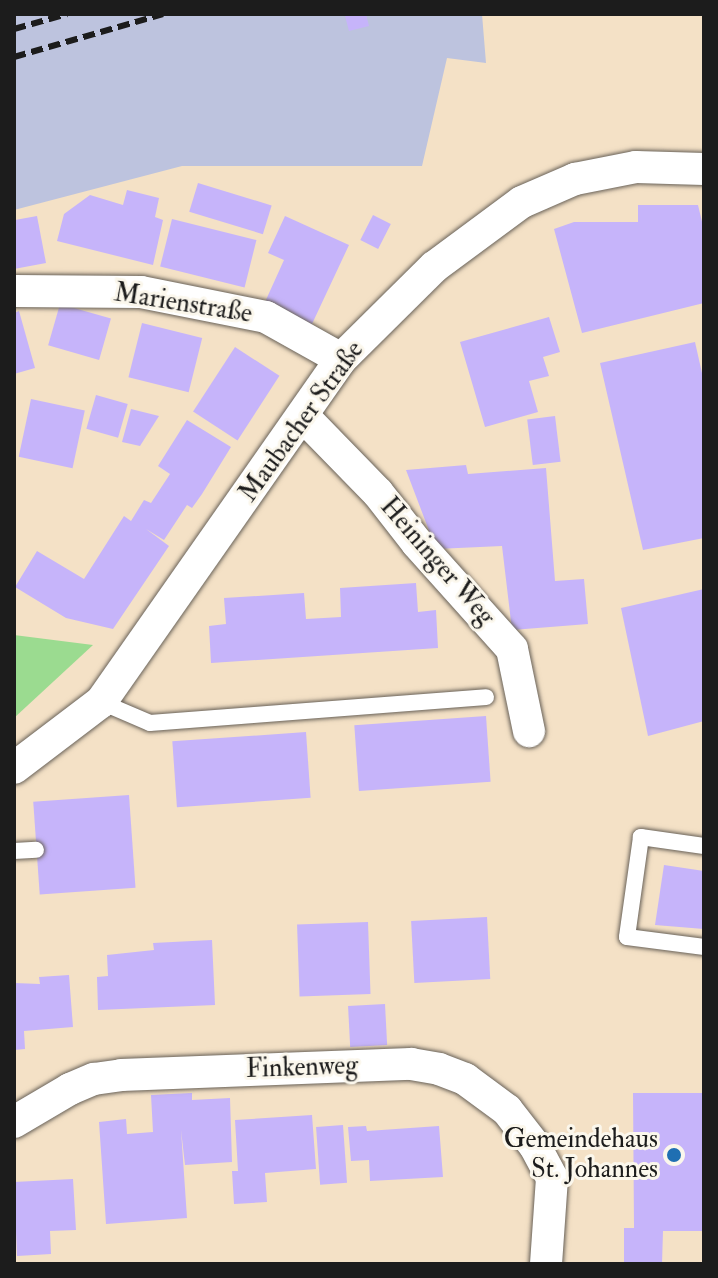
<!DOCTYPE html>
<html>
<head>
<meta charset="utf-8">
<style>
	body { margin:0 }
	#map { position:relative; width:718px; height:1278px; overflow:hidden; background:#f4e1c6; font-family:"IM FELL Double Pica",serif }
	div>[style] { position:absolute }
	.industrial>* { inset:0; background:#bdc3de }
	.green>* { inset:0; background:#9bdb90 }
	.building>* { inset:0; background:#c6b4fa; transform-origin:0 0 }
	.roads { filter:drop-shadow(0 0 2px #686158) drop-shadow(0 0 2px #686158) }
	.lane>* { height:16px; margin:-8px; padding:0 8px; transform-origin:8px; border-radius:8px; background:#fff }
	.street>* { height:32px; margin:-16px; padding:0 16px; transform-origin:16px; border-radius:16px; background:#fff }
	.rail>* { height:6px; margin-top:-3px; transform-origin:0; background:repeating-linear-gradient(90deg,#1c1c1c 0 12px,transparent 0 18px) }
	.dots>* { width:22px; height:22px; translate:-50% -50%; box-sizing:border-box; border:4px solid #fbf7ec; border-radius:50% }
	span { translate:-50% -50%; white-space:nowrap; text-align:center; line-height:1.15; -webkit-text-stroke:6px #fbf7ec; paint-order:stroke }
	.street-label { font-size:26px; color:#1c1c1c }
	.poi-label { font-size:26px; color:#1c1c1c }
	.right { translate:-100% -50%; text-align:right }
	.frame { position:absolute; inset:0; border:16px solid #1c1c1c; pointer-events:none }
</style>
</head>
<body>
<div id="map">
	<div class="industrial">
		<div style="clip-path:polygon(14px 14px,482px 14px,486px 63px,447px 58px,422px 166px,182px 166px,14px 210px)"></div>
	</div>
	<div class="green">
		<div style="clip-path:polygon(14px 635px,93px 645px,14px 718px)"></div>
	</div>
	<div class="building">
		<div style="clip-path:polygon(366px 14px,369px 26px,349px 31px,345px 16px)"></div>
		<div style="left:198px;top:183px;width:77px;height:30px;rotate:17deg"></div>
		<div style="clip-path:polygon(127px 190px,159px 198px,155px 217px,163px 220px,153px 265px,57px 241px,64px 214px,90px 195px,123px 205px)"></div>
		<div style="clip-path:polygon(638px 205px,698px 205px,704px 230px,704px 303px,582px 333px,554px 229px,574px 222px,638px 222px)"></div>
		<div style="left:373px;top:215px;width:20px;height:28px;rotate:27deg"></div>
		<div style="clip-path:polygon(37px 216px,46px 263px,14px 269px,15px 220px)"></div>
		<div style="clip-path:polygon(285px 216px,349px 245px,312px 324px,265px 302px,284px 260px,268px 253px)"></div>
		<div style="left:172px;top:219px;width:87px;height:49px;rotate:14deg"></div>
		<div style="left:60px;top:304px;width:53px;height:43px;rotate:16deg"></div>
		<div style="clip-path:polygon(19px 311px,35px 368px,14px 374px,14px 313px)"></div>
		<div style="clip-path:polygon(549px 317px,560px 352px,543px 357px,549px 376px,529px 381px,538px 412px,485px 427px,460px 342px)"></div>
		<div style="left:142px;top:323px;width:62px;height:56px;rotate:14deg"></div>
		<div style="clip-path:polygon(695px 342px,704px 382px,704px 538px,643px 550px,600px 363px)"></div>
		<div style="left:235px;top:347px;width:53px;height:77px;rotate:33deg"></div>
		<div style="left:96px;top:395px;width:33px;height:35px;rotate:16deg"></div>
		<div style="left:31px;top:399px;width:55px;height:59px;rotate:12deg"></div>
		<div style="clip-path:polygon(131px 409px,159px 416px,140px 446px,122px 442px)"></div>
		<div style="left:555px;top:416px;width:46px;height:28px;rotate:83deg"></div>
		<div style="clip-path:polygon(187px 420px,231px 447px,202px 494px,192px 508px,187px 505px,164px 540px,146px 529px,169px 546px,113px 629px,66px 618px,15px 587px,37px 551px,84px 579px,124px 516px,131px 521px,144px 500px,151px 503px,170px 474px,158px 466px)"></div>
		<div style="clip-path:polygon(466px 465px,468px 474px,546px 468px,555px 581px,584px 579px,588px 624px,512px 630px,502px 546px,436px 549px,406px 470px)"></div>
		<div style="clip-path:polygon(416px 583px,418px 612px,436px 610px,438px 648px,211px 663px,209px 626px,226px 624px,224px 598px,304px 593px,306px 619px,341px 617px,340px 588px)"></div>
		<div style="clip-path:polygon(704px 589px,704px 721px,648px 736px,621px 608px)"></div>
		<div style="left:486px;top:716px;width:66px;height:132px;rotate:86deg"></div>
		<div style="left:306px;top:732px;width:66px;height:134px;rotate:86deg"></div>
		<div style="left:129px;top:795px;width:93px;height:96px;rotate:86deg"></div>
		<div style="clip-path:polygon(664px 865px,704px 871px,704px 929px,655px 925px)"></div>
		<div style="left:487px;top:917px;width:62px;height:76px;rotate:87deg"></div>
		<div style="left:368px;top:922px;width:72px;height:71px;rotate:88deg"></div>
		<div style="clip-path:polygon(212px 940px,215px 1005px,98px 1010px,97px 977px,108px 976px,107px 955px,154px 950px,153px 943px)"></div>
		<div style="clip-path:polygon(69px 975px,73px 1027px,24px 1031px,25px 1049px,14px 1050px,14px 983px,40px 984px,39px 977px)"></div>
		<div style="left:385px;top:1004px;width:41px;height:37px;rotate:87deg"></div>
		<div style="clip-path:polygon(192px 1093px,192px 1100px,230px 1098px,232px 1162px,185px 1165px,181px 1130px,187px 1218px,106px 1224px,99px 1122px,126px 1119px,127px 1134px,153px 1132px,151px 1095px)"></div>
		<div style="clip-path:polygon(633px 1093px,704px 1093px,704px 1231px,663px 1231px,662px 1264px,624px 1264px,624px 1228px,634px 1228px)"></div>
		<div style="clip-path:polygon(312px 1115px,316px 1169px,265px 1173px,267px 1202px,234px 1204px,232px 1171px,238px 1171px,235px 1120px)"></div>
		<div style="left:343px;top:1125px;width:58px;height:27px;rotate:86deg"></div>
		<div style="clip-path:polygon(366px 1126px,367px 1131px,439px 1126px,443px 1177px,370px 1181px,369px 1160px,351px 1161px,348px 1127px)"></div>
		<div style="clip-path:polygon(73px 1179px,76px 1230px,50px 1231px,51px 1254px,17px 1256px,14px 1182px)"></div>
	</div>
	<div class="roads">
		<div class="lane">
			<div style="left:101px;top:702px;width:53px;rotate:23.2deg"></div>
			<div style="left:150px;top:723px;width:337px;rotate:-4.4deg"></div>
			<div style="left:704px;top:846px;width:64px;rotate:-171.9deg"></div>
			<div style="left:641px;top:837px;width:101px;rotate:98deg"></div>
			<div style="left:627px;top:937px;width:78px;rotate:7.4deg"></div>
			<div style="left:14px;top:851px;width:22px;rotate:-3deg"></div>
		</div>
		<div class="street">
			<div style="left:14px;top:291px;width:127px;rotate:0.5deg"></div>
			<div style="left:141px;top:292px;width:127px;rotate:11.3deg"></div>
			<div style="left:266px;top:317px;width:86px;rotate:29.2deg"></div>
			<div style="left:303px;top:416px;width:107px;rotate:45.8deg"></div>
			<div style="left:378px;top:493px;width:63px;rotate:52deg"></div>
			<div style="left:417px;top:543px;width:142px;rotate:48.1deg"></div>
			<div style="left:512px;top:649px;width:84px;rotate:78.3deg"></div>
			<div style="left:14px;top:768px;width:109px;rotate:-37.2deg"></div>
			<div style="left:101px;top:702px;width:419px;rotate:-55deg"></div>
			<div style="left:341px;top:359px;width:131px;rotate:-44.7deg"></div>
			<div style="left:434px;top:267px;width:109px;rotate:-36.5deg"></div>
			<div style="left:522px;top:202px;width:58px;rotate:-23.5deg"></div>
			<div style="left:575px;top:179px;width:62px;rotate:-11.1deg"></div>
			<div style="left:636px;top:167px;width:68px;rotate:1.7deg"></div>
			<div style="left:14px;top:1122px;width:65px;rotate:-30.5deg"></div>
			<div style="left:70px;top:1089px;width:26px;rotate:-23deg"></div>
			<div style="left:94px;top:1079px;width:27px;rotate:-8deg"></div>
			<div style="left:121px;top:1075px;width:290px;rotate:-2.2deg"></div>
			<div style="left:411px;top:1064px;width:28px;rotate:10deg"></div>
			<div style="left:439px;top:1069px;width:28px;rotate:21deg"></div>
			<div style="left:465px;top:1079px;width:52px;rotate:36.4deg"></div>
			<div style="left:507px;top:1110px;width:46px;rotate:52.1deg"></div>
			<div style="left:535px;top:1146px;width:36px;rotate:62deg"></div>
			<div style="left:552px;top:1178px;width:86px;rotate:94deg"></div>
		</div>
	</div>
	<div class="rail">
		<div style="left:14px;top:29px;width:55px;rotate:-15.8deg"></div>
		<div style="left:14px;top:57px;width:155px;rotate:-16.1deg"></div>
	</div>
	<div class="dots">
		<div style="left:674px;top:1155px;background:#1f6fb2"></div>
	</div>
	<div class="street-label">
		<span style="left:183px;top:304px;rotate:9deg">Marienstraße</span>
		<span style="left:302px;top:422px;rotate:-54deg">Maubacher Straße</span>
		<span style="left:437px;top:562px;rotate:49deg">Heininger Weg</span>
		<span style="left:302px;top:1068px;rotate:-2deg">Finkenweg</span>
	</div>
	<div class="poi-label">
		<span class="right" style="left:658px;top:1155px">Gemeindehaus<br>St. Johannes</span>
	</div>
	<div class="frame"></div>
</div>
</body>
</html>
